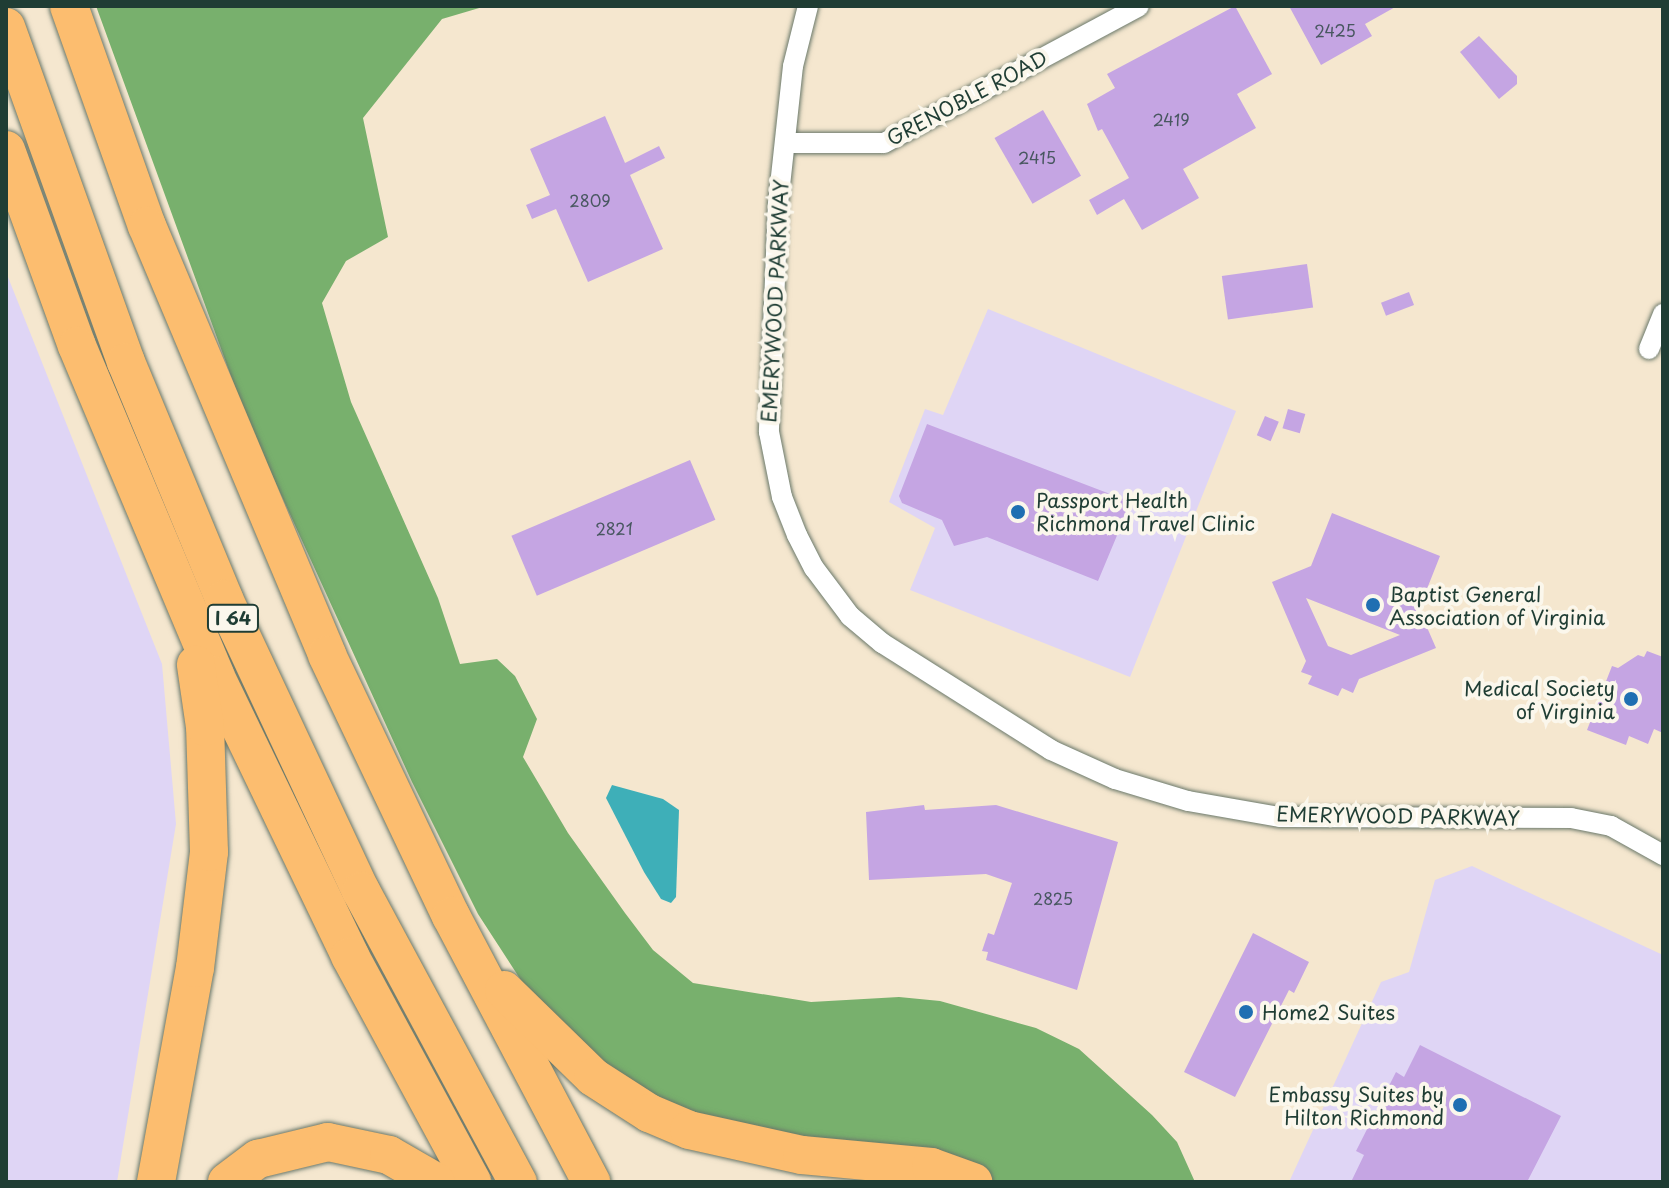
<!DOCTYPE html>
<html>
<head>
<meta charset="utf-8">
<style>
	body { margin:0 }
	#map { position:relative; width:1669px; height:1188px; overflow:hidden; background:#f5e7cf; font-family:"Playpen Sans",sans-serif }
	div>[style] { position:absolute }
	.built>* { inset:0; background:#dfd5f5 }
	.forest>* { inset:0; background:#78b06d }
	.water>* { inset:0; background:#3eafb8 }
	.building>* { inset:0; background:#c5a5e3; transform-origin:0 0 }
	.roads { filter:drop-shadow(0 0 2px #6a786a) drop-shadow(0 0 2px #6a786a) }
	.street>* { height:20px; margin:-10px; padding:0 10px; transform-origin:10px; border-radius:10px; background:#fff }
	.highway>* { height:38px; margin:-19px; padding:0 19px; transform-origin:19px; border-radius:19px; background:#fcbd6f }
	.dots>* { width:22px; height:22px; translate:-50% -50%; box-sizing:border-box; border:4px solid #fbf7ec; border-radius:50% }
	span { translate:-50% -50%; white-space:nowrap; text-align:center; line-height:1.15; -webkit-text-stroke:8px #fbf7ec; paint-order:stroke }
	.number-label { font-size:16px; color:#485760 }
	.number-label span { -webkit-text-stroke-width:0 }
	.shield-label span { padding:2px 6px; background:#fbf7ec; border:2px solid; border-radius:6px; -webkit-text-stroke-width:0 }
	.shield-label { font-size:18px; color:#1f3d34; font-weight:700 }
	.street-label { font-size:20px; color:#1f3d34 }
	.poi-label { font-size:20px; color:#1f3d34 }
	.left { translate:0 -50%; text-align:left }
	.right { translate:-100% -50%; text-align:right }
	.frame { position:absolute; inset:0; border:8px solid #1f3d34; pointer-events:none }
</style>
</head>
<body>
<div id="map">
	<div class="built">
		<div style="clip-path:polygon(6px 272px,162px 664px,176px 824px,117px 1182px,6px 1182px)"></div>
		<div style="clip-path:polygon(988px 309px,1236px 411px,1130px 677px,910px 590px,935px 528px,889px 502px,925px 409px,943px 415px)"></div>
		<div style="clip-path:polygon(1472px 866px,1663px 955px,1663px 1182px,1289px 1182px,1381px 982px,1409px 972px,1435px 880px)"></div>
	</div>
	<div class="forest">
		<div style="clip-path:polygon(96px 6px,486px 6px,442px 19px,363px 118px,388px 237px,346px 261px,322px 303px,351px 402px,438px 598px,460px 664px,497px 659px,515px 676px,537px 719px,523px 757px,568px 833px,625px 913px,653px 950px,693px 983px,811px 1002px,899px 997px,940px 1001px,1036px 1028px,1079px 1049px,1152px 1115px,1177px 1142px,1195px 1182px,989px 1182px,785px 1140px,679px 1108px,620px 1077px,528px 991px,478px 914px,412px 782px,247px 420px)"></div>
	</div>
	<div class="water">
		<div style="clip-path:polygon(612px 785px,663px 799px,679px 810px,676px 897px,671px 903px,661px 899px,644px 872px,606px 798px)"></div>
	</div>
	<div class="building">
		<div style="clip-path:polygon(1235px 6px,1272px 74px,1237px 94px,1256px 128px,1183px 169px,1199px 198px,1142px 230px,1124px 199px,1097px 215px,1089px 200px,1129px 178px,1102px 129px,1098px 131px,1087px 104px,1115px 88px,1107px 74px)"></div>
		<div style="clip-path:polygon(1289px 6px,1397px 6px,1365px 24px,1372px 36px,1321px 65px)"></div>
		<div style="clip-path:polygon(1479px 36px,1517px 76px,1517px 84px,1499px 99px,1460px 52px)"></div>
		<div style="left:1043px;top:110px;width:76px;height:56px;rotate:60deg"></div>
		<div style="clip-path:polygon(605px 116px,625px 163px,659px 146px,665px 158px,630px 175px,663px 249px,588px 282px,556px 209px,532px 219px,526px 205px,550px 195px,530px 149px)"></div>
		<div style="left:1307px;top:264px;width:44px;height:86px;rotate:82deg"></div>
		<div style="left:1409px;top:292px;width:14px;height:30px;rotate:69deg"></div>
		<div style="left:1288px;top:409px;width:18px;height:20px;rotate:16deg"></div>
		<div style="left:1265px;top:416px;width:15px;height:21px;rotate:23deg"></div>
		<div style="clip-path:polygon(927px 424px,1131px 502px,1098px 581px,987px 537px,954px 546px,942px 520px,902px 503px,899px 496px)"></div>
		<div style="left:690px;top:460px;width:65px;height:194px;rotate:67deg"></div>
		<div style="clip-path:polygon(evenodd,1332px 513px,1440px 556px,1419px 609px,1436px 648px,1359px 679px,1353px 693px,1342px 688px,1338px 696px,1308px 684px,1312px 676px,1301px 672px,1306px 661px,1272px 582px,1311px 566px,1332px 513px,1306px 598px,1400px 635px,1351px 655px,1328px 646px,1306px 598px)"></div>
		<div style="clip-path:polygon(1647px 651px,1663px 657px,1663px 733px,1654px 729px,1648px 744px,1629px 736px,1626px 745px,1587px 730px,1612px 666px,1618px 668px,1638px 655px,1644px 657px)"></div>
		<div style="clip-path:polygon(924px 805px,925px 810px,996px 805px,1118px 842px,1077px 990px,986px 960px,988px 952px,982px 951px,988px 933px,994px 935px,1012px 883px,986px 874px,869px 880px,866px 812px)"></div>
		<div style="clip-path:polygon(1253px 933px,1309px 962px,1294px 993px,1289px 990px,1235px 1097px,1184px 1072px)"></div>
		<div style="clip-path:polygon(1420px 1045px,1561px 1116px,1527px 1182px,1351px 1182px,1364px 1155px,1356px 1151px,1396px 1072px,1404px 1077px)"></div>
	</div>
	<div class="roads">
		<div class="street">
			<div style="left:808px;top:6px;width:62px;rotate:104deg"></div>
			<div style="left:793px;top:66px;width:139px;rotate:96.2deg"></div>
			<div style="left:778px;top:204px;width:228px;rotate:92.3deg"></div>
			<div style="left:769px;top:432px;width:66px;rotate:78.7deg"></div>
			<div style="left:782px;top:497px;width:41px;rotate:68.5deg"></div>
			<div style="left:797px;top:535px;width:37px;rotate:63deg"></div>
			<div style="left:814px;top:568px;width:60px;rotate:53.1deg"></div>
			<div style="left:850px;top:616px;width:42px;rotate:40.2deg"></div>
			<div style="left:882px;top:643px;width:200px;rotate:32.3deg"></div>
			<div style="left:1051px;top:750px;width:70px;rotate:24.4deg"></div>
			<div style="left:1115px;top:779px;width:76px;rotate:16.8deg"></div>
			<div style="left:1188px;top:801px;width:93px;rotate:9.9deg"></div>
			<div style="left:1280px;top:817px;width:291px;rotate:0.2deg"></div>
			<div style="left:1571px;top:818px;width:41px;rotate:11.3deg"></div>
			<div style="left:1611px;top:826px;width:60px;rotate:29.1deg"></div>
			<div style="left:785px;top:143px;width:99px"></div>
			<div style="left:884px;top:143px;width:289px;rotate:-28.2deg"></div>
			<div style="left:1649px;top:349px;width:38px;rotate:-68deg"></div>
		</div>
		<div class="highway">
			<div style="left:69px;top:6px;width:233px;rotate:70.5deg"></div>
			<div style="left:147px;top:226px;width:465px;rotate:67.2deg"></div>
			<div style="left:327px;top:655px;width:289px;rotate:64.6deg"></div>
			<div style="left:451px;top:916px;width:301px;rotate:62.2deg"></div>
			<div style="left:6px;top:27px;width:356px;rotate:70.3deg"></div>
			<div style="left:126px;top:362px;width:256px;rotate:67.5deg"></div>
			<div style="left:224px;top:599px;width:323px;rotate:64.9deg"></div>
			<div style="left:361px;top:891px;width:331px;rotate:61.7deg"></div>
			<div style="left:6px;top:150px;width:208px;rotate:70.1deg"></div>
			<div style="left:77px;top:346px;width:357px;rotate:67.2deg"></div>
			<div style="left:215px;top:675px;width:312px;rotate:64.3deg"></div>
			<div style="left:350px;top:956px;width:257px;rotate:61.6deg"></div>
			<div style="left:504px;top:990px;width:124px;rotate:44.3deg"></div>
			<div style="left:593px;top:1077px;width:67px;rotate:32.7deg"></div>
			<div style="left:649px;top:1113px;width:43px;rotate:23deg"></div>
			<div style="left:689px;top:1130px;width:116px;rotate:12.5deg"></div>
			<div style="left:802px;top:1155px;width:130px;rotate:5.3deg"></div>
			<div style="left:931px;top:1167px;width:45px;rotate:19.7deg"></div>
			<div style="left:156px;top:1182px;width:218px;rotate:-79.7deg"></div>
			<div style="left:195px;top:968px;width:117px;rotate:-83.1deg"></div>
			<div style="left:209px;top:852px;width:125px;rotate:-91.8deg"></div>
			<div style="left:205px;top:727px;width:63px;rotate:-98.3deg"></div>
			<div style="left:227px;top:1182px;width:39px;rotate:-37deg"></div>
			<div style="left:258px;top:1159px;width:72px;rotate:-13.7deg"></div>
			<div style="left:328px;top:1142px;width:62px;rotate:12deg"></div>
			<div style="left:389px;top:1155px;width:54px;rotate:29.9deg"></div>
		</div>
	</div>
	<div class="dots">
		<div style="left:1018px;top:512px;background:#1f6fb2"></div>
		<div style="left:1373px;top:605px;background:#1f6fb2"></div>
		<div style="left:1631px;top:699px;background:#1f6fb2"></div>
		<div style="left:1246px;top:1012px;background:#1f6fb2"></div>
		<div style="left:1460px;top:1105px;background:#1f6fb2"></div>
	</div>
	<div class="number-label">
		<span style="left:1335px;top:30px">2425</span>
		<span style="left:1171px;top:119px">2419</span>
		<span style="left:1037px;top:157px">2415</span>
		<span style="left:590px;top:200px">2809</span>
		<span style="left:614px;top:528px">2821</span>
		<span style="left:1053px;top:898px">2825</span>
	</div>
	<div class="shield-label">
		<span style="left:233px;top:618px">I 64</span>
	</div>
	<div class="street-label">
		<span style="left:967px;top:98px;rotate:-28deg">GRENOBLE ROAD</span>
		<span style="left:775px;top:301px;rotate:-87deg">EMERYWOOD PARKWAY</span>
		<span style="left:1398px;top:816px;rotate:1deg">EMERYWOOD PARKWAY</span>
	</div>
	<div class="poi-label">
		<span class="left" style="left:1036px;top:512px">Passport Health<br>Richmond Travel Clinic</span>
		<span class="left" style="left:1389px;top:606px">Baptist General<br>Association of Virginia</span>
		<span class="right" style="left:1615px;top:700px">Medical Society<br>of Virginia</span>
		<span class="left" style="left:1262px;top:1012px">Home2 Suites</span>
		<span class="right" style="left:1444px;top:1106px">Embassy Suites by<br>Hilton Richmond</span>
	</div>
	<div class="frame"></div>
</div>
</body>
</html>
